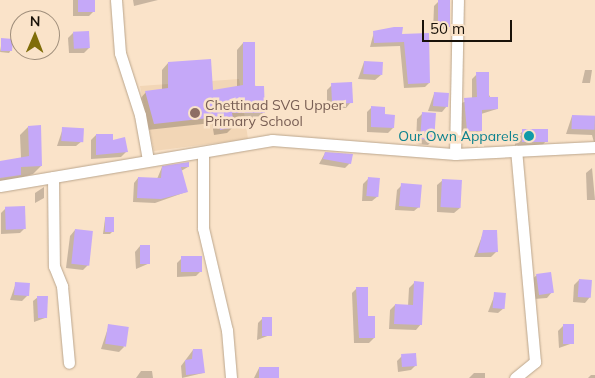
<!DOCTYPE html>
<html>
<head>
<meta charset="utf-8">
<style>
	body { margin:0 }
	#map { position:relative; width:595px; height:378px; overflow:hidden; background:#fae3c9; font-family:Mulish,sans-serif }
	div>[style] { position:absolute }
	.built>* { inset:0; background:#f2d6b6 }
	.shadow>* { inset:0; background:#0003 }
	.building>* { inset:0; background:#c5a8f8; transform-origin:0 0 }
	.roads { filter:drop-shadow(0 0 1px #bba68d) drop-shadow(0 0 1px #bba68d) }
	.minor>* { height:11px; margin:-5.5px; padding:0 5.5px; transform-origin:5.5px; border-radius:5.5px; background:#fff }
	.dots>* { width:14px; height:14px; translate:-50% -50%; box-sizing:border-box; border:2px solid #fae3c9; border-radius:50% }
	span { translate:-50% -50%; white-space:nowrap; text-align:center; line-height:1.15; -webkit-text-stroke:5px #fae3c9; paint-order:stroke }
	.education-label { font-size:14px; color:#785e54 }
	.left { translate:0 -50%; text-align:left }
	.culture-label { font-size:14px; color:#0d838f }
	.right { translate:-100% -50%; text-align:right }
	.north { position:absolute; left:10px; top:10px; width:50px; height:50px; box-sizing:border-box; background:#fae3c9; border:1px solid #a08f7c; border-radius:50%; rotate:1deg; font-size:14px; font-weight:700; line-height:20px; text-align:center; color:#191209 }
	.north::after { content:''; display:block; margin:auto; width:18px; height:22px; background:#7f6d09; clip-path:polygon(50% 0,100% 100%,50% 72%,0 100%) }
	.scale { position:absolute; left:422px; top:20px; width:90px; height:22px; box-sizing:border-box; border:2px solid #191209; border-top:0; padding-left:6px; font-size:15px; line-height:18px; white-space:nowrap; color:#191209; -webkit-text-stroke:4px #fae3c9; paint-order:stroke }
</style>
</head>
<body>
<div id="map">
	<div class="built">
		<div style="clip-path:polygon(239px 79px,248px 139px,154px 151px,140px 86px)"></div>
	</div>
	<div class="shadow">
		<div style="clip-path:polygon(73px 0,94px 0,94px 11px,89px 16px,73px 16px)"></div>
		<div style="clip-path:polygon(133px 0,158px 0,134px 6px)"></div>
		<div style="clip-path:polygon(439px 1px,449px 27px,433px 32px,434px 6px)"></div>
		<div style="clip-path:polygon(374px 32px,401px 35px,429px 83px,425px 87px,404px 88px,400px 46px,370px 47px)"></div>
		<div style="clip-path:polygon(73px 33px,89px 48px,84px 53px,69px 53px,68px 38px)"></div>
		<div style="clip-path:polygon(2px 40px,11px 50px,9px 53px,0 52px)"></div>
		<div style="clip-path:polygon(243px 43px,263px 113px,257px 119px,232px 119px,233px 127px,227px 133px,214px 135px,212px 123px,147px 130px,140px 99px,146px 92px,162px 90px,162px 70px,168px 63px,212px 92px,237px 87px,237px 50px)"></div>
		<div style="clip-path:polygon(364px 62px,381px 75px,375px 80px,358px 79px)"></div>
		<div style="clip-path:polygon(585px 70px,592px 70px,590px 83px,582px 83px)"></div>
		<div style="clip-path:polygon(477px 74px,497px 109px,481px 114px,481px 131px,476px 136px,462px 136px,459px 104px,472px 99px,472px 79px)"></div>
		<div style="clip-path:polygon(332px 85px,351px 102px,346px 108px,327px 108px,327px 90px)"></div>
		<div style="clip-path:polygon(434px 94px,447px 106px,442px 112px,428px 111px)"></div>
		<div style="clip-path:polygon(372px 107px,393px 128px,388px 133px,367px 132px,367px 112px)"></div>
		<div style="clip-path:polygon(423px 113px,433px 140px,428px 145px,416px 144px,417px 119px)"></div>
		<div style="clip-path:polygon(572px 116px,595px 117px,595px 146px,592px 135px,566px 134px)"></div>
		<div style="clip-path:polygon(28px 127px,41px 166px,33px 174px,0 184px,0 162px,21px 158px,20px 135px)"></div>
		<div style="clip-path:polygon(63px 128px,82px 141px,76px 146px,57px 146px)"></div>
		<div style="clip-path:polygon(523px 131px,546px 141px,539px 149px,515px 149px,515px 138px)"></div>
		<div style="clip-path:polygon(96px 135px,111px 141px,127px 151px,121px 157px,91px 159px,91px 140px)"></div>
		<div style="clip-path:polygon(325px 153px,350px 163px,345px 168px,319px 164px)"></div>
		<div style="clip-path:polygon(162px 167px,188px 167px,181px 171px,186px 192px,155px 203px,133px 202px,134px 183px,138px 178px,157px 179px)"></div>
		<div style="clip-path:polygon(592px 168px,595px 200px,587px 200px,586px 173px)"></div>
		<div style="clip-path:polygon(368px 179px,378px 196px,372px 201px,362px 201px,363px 184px)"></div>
		<div style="clip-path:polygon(443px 180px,460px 208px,454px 213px,437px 212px,437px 185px)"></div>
		<div style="clip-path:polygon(402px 185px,420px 206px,414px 211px,395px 210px,397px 190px)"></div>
		<div style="clip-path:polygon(44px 187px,44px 198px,35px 203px,35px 193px)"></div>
		<div style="clip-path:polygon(6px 208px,25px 228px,20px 233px,1px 234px,1px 213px)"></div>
		<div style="clip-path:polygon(105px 219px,113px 231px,110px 234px,103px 234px)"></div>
		<div style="clip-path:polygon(75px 230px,88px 265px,83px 270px,66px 268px,70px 236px)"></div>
		<div style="clip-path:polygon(484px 231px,496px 252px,491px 257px,474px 257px)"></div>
		<div style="clip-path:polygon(140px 246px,150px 263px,136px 269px,135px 252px)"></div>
		<div style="clip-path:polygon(182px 258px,201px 271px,196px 276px,177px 277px,177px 263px)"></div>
		<div style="clip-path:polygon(537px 275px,552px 292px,547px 298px,534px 299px,531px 280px)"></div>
		<div style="clip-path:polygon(579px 280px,590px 297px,585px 303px,573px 302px,574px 285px)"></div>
		<div style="clip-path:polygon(16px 283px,28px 295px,22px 301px,10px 300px)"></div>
		<div style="clip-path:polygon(414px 283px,421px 324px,416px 330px,389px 329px,390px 310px,395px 305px,408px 306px,409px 288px)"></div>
		<div style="clip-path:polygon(357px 288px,374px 338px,369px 343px,354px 343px,352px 293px)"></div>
		<div style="clip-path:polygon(495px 294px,504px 308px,498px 313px,488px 312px)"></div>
		<div style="clip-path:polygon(38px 297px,45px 318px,34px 322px,33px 301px)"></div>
		<div style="clip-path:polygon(263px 318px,270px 335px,257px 340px,258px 323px)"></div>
		<div style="clip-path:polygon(109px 325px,124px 347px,119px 352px,101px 349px)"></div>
		<div style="clip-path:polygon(563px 326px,573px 343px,559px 348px,558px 331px)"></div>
		<div style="clip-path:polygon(193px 350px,203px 373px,182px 378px,181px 366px)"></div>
		<div style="clip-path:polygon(402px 356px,416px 365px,411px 370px,398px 372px,397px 361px)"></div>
		<div style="clip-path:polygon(259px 368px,278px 378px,254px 378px)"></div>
		<div style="clip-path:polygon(141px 371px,152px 371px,153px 378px,136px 378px)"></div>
		<div style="clip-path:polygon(474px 373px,485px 373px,485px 378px,469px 378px)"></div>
		<div style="clip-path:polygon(591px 375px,595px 375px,595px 378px,588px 378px)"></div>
	</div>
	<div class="building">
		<div style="left:78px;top:0;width:17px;height:12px"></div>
		<div style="left:438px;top:0;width:12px;height:27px"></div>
		<div style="clip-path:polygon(394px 27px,403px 27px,402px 34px,429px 33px,430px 83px,408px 84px,404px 42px,374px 43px,373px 31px)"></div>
		<div style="left:89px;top:31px;width:17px;height:16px;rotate:87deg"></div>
		<div style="clip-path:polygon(1px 38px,13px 39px,12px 51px,1px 51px)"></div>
		<div style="clip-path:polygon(243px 42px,255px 42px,255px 86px,264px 86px,265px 113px,232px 113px,235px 127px,220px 130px,218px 117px,154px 124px,145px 91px,168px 88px,168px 62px,211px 59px,213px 90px,243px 85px)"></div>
		<div style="left:364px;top:61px;width:19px;height:13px;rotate:3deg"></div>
		<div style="clip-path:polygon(476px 72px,489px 72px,489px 97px,498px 97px,498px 109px,482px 110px,482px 131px,467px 131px,464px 98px,477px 97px)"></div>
		<div style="left:352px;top:82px;width:21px;height:21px;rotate:87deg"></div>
		<div style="left:434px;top:92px;width:15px;height:14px;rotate:4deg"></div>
		<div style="clip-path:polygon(371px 106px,385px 107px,385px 114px,395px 115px,394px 128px,371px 127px)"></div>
		<div style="left:422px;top:112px;width:14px;height:27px;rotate:4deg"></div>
		<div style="left:572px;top:115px;width:23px;height:14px;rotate:2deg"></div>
		<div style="clip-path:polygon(41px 125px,42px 166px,21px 167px,21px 175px,0 178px,0 161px,29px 156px,28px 126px)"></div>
		<div style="left:62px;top:127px;width:22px;height:14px;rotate:3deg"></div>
		<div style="left:522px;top:129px;width:26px;height:13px"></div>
		<div style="clip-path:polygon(96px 134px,113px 134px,113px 140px,125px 137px,128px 152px,96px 155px)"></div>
		<div style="clip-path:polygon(325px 152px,353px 154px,351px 164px,323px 159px)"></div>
		<div style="clip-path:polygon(189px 162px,189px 167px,181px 167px,188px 192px,161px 199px,137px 198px,138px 177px,161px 178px,162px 166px)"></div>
		<div style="left:368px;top:177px;width:12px;height:19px;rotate:5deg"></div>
		<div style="left:442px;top:179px;width:20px;height:28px;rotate:3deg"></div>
		<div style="left:401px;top:183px;width:21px;height:23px;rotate:5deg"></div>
		<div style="left:25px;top:206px;width:23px;height:20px;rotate:88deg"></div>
		<div style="left:105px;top:217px;width:9px;height:15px"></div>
		<div style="left:75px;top:229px;width:18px;height:35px;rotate:6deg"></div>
		<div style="clip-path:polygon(483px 230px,497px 230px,498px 252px,478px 253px)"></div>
		<div style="left:140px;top:245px;width:10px;height:19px"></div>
		<div style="left:181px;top:256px;width:21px;height:16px"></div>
		<div style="left:551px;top:272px;width:21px;height:15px;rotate:82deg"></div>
		<div style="left:579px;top:279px;width:13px;height:18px;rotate:4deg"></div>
		<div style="clip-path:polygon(414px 281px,424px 282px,422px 325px,394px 324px,395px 304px,413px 305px)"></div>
		<div style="left:15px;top:282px;width:15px;height:13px;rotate:4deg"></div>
		<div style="clip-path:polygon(356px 287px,368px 287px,368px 316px,375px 316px,375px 338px,359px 338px)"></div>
		<div style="left:494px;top:292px;width:12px;height:16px;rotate:5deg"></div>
		<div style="clip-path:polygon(37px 296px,48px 296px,47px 318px,38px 318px)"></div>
		<div style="left:262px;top:317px;width:10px;height:19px"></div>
		<div style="left:108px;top:324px;width:21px;height:20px;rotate:8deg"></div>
		<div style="left:563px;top:324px;width:11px;height:20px"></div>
		<div style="clip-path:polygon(193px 349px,202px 349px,205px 373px,186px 375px,185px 360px,192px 359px)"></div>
		<div style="left:416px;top:353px;width:13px;height:15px;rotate:86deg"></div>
		<div style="left:259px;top:367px;width:20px;height:11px"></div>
	</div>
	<div class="roads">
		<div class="minor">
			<div style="left:116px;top:0;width:53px;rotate:85.7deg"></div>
			<div style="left:120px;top:53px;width:65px;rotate:72.1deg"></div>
			<div style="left:140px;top:115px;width:46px;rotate:79.9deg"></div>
			<div style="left:203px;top:153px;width:75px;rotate:90deg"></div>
			<div style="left:203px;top:228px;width:105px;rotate:76.8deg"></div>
			<div style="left:227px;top:330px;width:48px;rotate:85.2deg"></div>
			<div style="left:455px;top:154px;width:154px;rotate:-88.9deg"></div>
			<div style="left:53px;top:177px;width:89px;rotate:89.4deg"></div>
			<div style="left:54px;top:266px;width:22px;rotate:68deg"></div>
			<div style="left:62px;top:286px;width:77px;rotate:84.8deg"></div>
			<div style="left:0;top:186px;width:276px;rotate:-9.6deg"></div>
			<div style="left:272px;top:140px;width:184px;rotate:4.4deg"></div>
			<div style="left:455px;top:154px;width:140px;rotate:-2.9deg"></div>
			<div style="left:515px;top:378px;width:26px;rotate:-39deg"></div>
			<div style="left:535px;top:362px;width:212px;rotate:-95.1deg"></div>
		</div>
	</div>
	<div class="dots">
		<div style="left:195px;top:113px;background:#8d6e63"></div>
		<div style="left:529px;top:136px;background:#0f9aa8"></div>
	</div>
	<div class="education-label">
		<span class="left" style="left:205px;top:113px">Chettinad SVG Upper<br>Primary School</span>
	</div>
	<div class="culture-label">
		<span class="right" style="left:519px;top:136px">Our Own Apparels</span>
	</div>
	<div class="north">N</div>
	<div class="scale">50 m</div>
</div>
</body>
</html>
